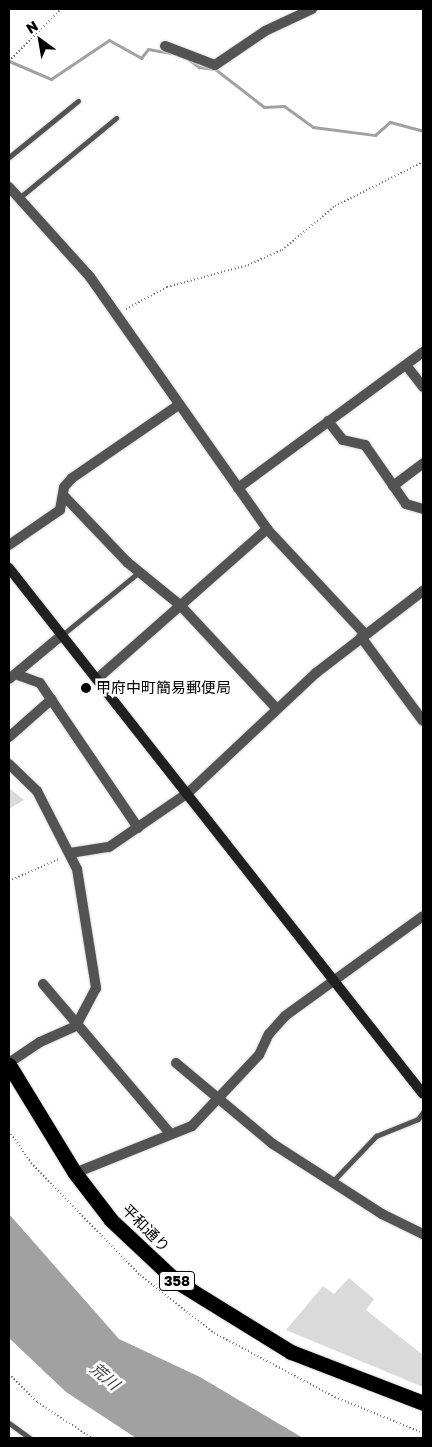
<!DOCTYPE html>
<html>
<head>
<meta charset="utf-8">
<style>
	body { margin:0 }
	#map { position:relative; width:432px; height:1447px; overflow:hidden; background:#fff; font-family:"Golos Text","Noto Sans JP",sans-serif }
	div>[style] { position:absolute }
	.green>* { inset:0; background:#dadada }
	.water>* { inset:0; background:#a1a1a1 }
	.stream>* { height:3px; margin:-1.5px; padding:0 1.5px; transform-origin:1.5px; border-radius:1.5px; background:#a1a1a1 }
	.path>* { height:2px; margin-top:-1px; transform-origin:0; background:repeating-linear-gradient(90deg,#757575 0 1px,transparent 0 3.5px) }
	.roads { filter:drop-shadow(0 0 1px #dbdbdb) drop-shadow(0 0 1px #dbdbdb) }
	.lane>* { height:5px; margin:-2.5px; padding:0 2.5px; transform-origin:2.5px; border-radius:2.5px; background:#535353 }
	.street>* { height:10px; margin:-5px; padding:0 5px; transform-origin:5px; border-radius:5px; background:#535353 }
	.secondary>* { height:10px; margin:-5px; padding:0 5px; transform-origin:5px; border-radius:5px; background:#202020 }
	.highway>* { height:15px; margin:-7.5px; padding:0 7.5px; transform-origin:7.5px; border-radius:7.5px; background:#000 }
	.dots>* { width:14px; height:14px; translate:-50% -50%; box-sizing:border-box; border:2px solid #fff; border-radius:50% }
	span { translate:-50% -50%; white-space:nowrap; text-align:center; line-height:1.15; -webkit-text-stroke:5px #fff; paint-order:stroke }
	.shield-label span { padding:1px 4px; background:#fff; border:1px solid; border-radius:4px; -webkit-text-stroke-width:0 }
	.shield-label { font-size:14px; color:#000; font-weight:700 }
	.poi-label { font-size:15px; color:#000 }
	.left { translate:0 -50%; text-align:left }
	.street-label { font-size:15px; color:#000 }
	.water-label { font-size:16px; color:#424242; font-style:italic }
	.frame { position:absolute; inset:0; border:10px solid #000; pointer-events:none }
	.north { position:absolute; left:15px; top:15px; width:50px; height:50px; -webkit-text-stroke:4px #fff; paint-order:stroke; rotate:328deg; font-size:14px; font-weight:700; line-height:20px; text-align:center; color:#000 }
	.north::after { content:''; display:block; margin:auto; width:18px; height:22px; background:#000; clip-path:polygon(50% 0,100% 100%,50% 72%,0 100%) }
</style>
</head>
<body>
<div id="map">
	<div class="green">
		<div style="clip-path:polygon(9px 788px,24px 800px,9px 809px)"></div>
		<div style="clip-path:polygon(349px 1278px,374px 1299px,366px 1310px,423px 1355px,423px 1387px,286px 1330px,323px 1286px,334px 1294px)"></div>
	</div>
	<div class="water">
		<div style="clip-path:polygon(9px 1214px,119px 1339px,200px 1377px,303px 1438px,136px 1438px,66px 1392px,9px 1338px)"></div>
	</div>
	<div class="stream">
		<div style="left:188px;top:59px;width:14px;rotate:36deg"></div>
		<div style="left:199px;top:67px;width:16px;rotate:7deg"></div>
		<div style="left:215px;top:69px;width:62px;rotate:37.8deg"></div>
		<div style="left:264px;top:107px;width:20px;rotate:-3deg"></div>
		<div style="left:284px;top:106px;width:36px;rotate:36deg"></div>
		<div style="left:313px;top:127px;width:63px;rotate:7.4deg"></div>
		<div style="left:375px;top:135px;width:20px;rotate:-41deg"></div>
		<div style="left:390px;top:122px;width:34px;rotate:15deg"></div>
		<div style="left:9px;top:61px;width:46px;rotate:23.2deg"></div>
		<div style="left:51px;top:79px;width:70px;rotate:-33.9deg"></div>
		<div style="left:109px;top:40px;width:37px;rotate:29deg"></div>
		<div style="left:141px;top:58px;width:11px;rotate:-52deg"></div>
		<div style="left:148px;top:49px;width:23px;rotate:10deg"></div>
	</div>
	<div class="path">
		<div style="left:9px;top:61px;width:74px;rotate:-45deg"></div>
		<div style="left:126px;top:309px;width:47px;rotate:-28.2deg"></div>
		<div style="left:167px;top:287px;width:84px;rotate:-15.2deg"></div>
		<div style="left:248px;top:265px;width:37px;rotate:-24deg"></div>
		<div style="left:282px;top:250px;width:69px;rotate:-39.7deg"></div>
		<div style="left:335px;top:206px;width:98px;rotate:-26.6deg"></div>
		<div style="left:9px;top:881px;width:55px;rotate:-23.7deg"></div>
		<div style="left:9px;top:1131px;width:39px;rotate:55deg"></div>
		<div style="left:31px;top:1163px;width:156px;rotate:45.8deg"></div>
		<div style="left:140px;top:1275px;width:94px;rotate:38.1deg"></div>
		<div style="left:214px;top:1333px;width:137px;rotate:27.9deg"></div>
		<div style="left:335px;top:1397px;width:95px;rotate:22.2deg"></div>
		<div style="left:9px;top:1374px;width:40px;rotate:45deg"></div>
		<div style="left:37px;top:1402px;width:66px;rotate:33.2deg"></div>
	</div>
	<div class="roads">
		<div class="lane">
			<div style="left:9px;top:157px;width:89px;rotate:-39.1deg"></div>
			<div style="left:19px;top:198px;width:126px;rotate:-39.5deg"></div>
			<div style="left:62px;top:635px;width:99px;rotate:-39.3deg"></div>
			<div style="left:332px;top:1182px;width:64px;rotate:-46.3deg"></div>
			<div style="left:376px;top:1136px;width:45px;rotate:-22deg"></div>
			<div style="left:418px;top:1119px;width:9px;rotate:-54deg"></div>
			<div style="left:9px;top:1423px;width:26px;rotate:36deg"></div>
		</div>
		<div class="street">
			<div style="left:165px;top:46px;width:53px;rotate:20.8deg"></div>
			<div style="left:215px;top:65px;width:60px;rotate:-34.2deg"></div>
			<div style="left:265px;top:31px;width:52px;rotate:-25.1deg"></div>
			<div style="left:9px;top:187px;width:121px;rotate:48deg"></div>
			<div style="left:90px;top:277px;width:308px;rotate:54.9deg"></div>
			<div style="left:267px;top:529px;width:144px;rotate:47deg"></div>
			<div style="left:406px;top:365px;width:28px;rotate:52deg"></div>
			<div style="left:328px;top:421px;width:24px;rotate:52deg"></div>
			<div style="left:343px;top:440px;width:23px;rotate:13deg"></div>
			<div style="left:365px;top:445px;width:72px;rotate:55.2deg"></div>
			<div style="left:406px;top:504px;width:18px;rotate:16deg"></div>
			<div style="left:393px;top:486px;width:38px;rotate:-37deg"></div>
			<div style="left:238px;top:488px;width:230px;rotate:-36.3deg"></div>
			<div style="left:64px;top:496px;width:91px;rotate:46.3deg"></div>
			<div style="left:127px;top:562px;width:68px;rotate:39.1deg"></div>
			<div style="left:180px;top:605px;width:141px;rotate:47deg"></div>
			<div style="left:9px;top:545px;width:62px;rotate:-34.5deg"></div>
			<div style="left:60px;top:510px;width:23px;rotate:-80deg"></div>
			<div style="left:64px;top:487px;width:12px;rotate:-48deg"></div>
			<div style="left:72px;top:478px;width:127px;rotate:-34.4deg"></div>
			<div style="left:361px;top:637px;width:104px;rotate:53.6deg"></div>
			<div style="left:18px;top:675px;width:23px;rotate:20deg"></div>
			<div style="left:40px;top:683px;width:175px;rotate:55.9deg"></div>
			<div style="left:9px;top:679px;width:69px;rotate:-39.7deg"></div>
			<div style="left:97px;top:679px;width:227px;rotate:-41.4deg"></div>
			<div style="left:9px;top:737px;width:57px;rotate:-41.5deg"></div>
			<div style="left:9px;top:764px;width:39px;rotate:44deg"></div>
			<div style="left:37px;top:791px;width:88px;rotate:62.9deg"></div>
			<div style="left:77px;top:869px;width:121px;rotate:80.9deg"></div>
			<div style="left:96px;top:988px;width:43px;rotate:117.8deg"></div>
			<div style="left:76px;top:1026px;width:39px;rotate:156deg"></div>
			<div style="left:40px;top:1042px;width:37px;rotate:146deg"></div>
			<div style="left:70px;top:853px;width:39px;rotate:-9deg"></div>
			<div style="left:109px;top:847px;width:96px;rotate:-34.4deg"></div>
			<div style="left:188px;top:793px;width:175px;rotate:-43.2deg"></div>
			<div style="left:316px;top:673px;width:135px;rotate:-37.5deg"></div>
			<div style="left:43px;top:984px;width:194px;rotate:49.6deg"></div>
			<div style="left:176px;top:1063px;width:126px;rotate:39.9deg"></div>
			<div style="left:273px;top:1144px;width:130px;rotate:32.7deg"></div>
			<div style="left:382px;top:1214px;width:46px;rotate:26deg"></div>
			<div style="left:75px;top:1173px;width:126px;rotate:-21.9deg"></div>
			<div style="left:192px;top:1126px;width:98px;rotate:-46.7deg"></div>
			<div style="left:259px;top:1055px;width:23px;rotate:-65deg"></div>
			<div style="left:269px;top:1034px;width:24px;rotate:-48deg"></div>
			<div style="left:285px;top:1016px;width:170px;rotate:-35.9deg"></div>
		</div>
		<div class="secondary">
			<div style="left:9px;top:568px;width:669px;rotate:51.79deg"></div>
		</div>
		<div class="highway">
			<div style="left:9px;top:1065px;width:127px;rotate:58.6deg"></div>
			<div style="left:75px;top:1173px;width:59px;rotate:52.5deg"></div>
			<div style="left:111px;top:1220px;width:89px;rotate:43.2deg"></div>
			<div style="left:176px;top:1281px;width:135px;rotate:31.7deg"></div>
			<div style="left:291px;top:1352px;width:142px;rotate:21.1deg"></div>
		</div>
	</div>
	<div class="dots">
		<div style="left:86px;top:688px;background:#000"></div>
	</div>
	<div class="shield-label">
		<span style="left:177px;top:1281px">358</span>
	</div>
	<div class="poi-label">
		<span class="left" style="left:96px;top:688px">甲府中町簡易郵便局</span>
	</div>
	<div class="street-label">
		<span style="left:146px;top:1228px;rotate:45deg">平和通り</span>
	</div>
	<div class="water-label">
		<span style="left:105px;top:1376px;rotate:40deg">荒川</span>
	</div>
	<div class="frame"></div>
	<div class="north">N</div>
</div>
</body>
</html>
